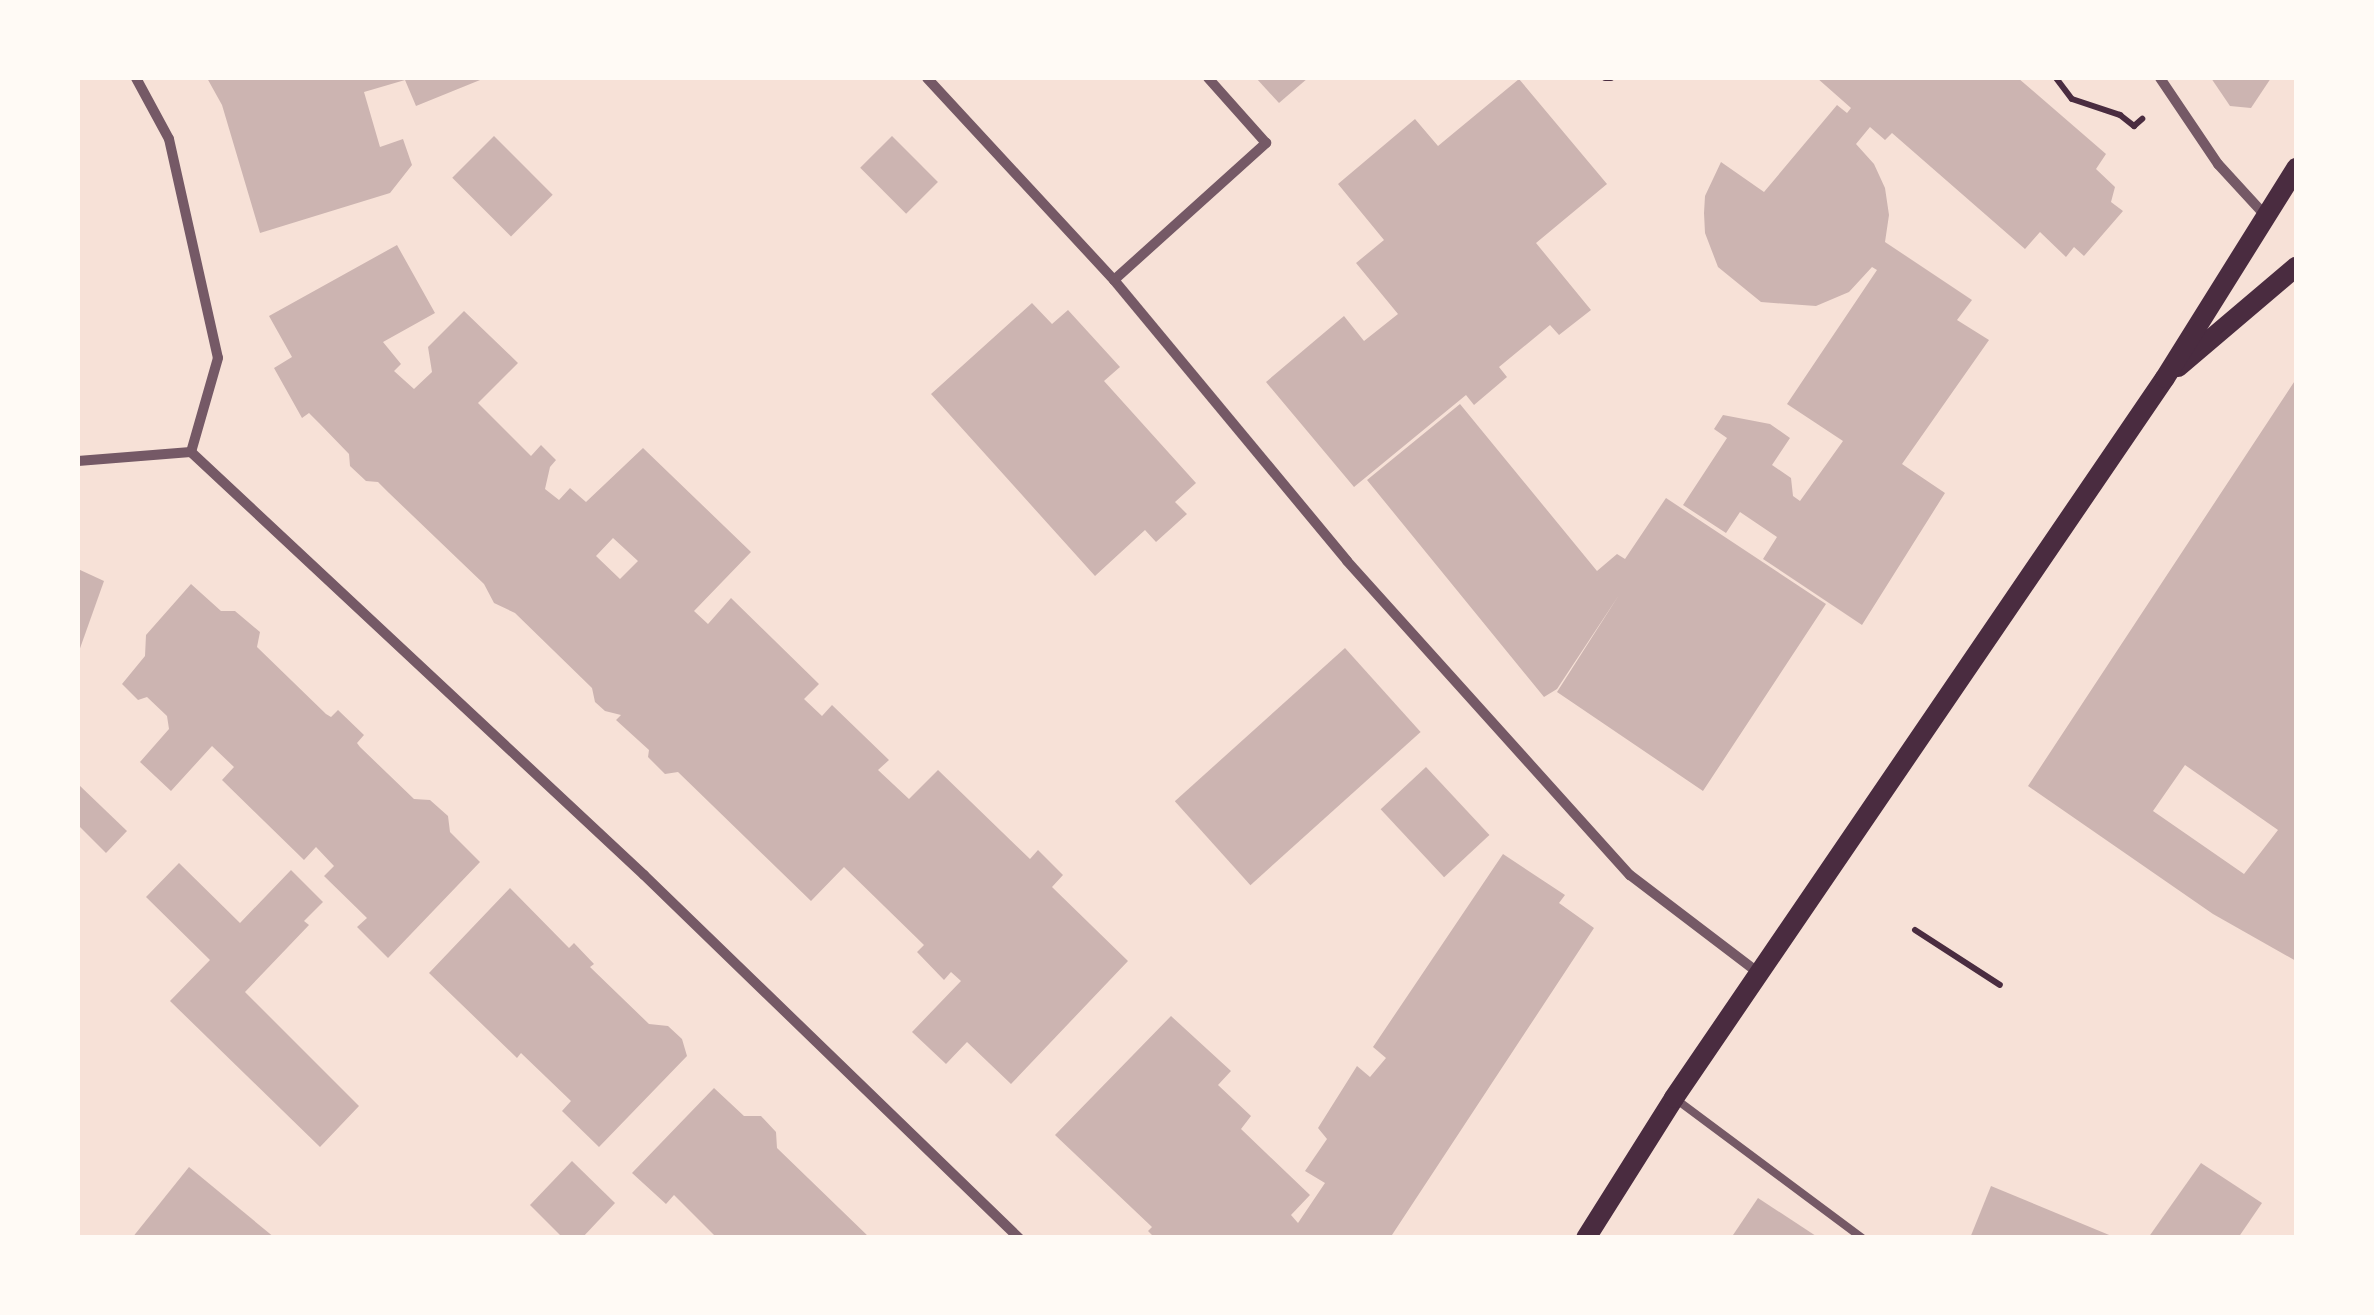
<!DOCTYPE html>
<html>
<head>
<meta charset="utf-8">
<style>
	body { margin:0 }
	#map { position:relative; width:2374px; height:1315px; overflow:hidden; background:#f7e1d7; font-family:"Exo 2",sans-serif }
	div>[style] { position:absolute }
	.building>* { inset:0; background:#ccb4b1; transform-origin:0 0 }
	.path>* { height:6px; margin:-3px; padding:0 3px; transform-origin:3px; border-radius:3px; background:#4a2c40 }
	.service>* { height:8px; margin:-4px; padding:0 4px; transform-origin:4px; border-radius:4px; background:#755966 }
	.minor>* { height:10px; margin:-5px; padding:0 5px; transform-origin:5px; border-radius:5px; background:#755966 }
	.secondary>* { height:20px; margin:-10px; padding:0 10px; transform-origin:10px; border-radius:10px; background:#4a2c40 }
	span { translate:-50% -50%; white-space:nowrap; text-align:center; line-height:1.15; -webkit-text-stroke:8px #fffaf5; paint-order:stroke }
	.frame { position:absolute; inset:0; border:80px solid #fffaf5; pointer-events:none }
</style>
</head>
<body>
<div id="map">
	<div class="building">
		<div style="clip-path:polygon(207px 78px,485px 78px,416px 106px,405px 80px,364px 92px,380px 147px,403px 139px,412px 165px,390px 193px,260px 233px,222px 105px)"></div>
		<div style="clip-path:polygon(1256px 78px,1308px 78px,1279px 103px)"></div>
		<div style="clip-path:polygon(1817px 78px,2018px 78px,2106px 154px,2096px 169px,2115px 187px,2111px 202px,2123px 211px,2084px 256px,2074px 247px,2066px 257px,2040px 232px,2025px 249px,1892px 133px,1885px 140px,1870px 127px,1856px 144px,1874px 164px,1885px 188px,1889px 215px,1885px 242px,1972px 300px,1957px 320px,1989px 340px,1902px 464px,1945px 493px,1862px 625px,1763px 559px,1777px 537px,1740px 512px,1726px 533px,1683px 505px,1727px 438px,1714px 429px,1723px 415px,1770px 424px,1790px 438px,1772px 465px,1791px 478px,1793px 496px,1800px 501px,1843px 441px,1787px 404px,1877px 270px,1872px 267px,1849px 292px,1816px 306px,1761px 302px,1718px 267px,1705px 233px,1704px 213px,1705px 196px,1721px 162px,1764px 192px,1837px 105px,1847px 113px,1851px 108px)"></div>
		<div style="clip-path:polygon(2211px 78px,2271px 78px,2251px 108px,2230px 106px)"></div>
		<div style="clip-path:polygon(1519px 79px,1607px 184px,1536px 243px,1591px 310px,1559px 335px,1550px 325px,1499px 367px,1507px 377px,1474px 405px,1466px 395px,1354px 487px,1266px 382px,1344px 316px,1364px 341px,1398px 314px,1356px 263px,1384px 240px,1338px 184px,1415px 119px,1438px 146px)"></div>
		<div style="left:494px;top:136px;width:83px;height:59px;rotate:45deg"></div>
		<div style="left:892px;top:136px;width:65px;height:45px;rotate:45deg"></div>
		<div style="clip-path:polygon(evenodd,397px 245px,435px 313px,383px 342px,401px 364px,394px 371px,414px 389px,432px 372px,428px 347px,464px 311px,518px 363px,478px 403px,531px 456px,541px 445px,556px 460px,550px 467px,545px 489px,559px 500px,570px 488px,586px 502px,643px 448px,751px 552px,694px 611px,708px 624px,731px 598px,819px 684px,804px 699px,822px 716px,832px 705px,889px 760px,878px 770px,909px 799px,938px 770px,1030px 859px,1038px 850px,1063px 875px,1052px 887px,1128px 961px,1011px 1084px,967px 1042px,946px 1064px,912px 1032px,961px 981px,951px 972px,944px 980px,917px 952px,924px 945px,844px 867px,811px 901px,678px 772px,665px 774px,648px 757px,649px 750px,616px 720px,621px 715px,605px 711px,595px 702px,592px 688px,515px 613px,494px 603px,484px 584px,389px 493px,378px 482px,366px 481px,350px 466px,349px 454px,319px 423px,309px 413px,302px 418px,274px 368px,292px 357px,269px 316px,397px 245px,613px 538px,638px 561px,620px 579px,596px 556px,613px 538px)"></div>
		<div style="clip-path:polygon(1032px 303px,1052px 324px,1068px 310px,1120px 367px,1104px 381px,1196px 483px,1175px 502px,1187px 514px,1156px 542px,1145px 530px,1095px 576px,931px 394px)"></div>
		<div style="clip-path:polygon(evenodd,2296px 379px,2296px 961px,2213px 914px,2028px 786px,2296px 379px,2185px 765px,2278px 830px,2244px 874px,2153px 811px,2185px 765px)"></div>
		<div style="clip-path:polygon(1460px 404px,1597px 571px,1617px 554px,1625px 559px,1666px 498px,1826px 604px,1703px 791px,1557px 692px,1619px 595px,1557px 689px,1544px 697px,1367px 480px)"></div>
		<div style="clip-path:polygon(78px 569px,104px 581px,78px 654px)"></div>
		<div style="clip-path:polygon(191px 584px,221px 611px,235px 611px,260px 632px,257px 647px,326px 714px,331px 717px,338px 710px,364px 735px,357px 743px,360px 747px,414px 799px,430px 800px,448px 816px,450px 832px,480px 862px,388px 958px,357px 927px,367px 918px,324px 876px,334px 866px,316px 847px,304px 860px,222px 780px,234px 767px,212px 746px,171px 791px,140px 762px,169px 729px,167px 716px,147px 697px,138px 700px,122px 684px,145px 656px,146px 635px)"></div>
		<div style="left:1345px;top:648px;width:113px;height:229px;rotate:48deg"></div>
		<div style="left:1426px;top:767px;width:93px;height:62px;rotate:47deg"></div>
		<div style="clip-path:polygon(78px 784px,127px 831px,106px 853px,78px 825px)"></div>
		<div style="clip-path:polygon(1503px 854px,1565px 895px,1559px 903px,1594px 928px,1390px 1238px,1155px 1238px,1148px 1231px,1152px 1227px,1055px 1135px,1171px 1016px,1231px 1071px,1218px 1085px,1251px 1116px,1241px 1129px,1310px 1195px,1291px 1215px,1298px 1223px,1325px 1183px,1305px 1171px,1327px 1139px,1318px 1128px,1357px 1066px,1370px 1077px,1386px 1058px,1373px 1047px)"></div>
		<div style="clip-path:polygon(179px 863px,240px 923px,291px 870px,323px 902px,304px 921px,309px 925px,245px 992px,359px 1106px,320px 1147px,170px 1001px,210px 960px,146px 897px)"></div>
		<div style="clip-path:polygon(510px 888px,569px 948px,574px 943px,594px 964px,590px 967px,649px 1024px,668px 1026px,682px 1039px,687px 1056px,599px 1147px,562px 1111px,571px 1101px,521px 1053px,517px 1058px,429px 973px)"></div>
		<div style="clip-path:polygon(714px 1088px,744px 1116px,761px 1116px,776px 1132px,777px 1148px,870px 1238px,717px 1238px,674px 1195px,666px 1204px,632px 1173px)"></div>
		<div style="clip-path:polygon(572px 1161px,615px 1203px,582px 1238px,563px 1238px,530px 1205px)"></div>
		<div style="clip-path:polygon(2201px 1163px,2262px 1203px,2238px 1238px,2148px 1238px)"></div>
		<div style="clip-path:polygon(189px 1167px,275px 1238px,132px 1238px)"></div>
		<div style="clip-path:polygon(1991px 1186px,2114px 1237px,2114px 1238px,1970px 1238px)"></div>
		<div style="clip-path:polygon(1758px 1198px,1819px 1238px,1731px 1238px)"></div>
	</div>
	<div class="path">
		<div style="left:1605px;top:78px;width:6px"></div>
		<div style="left:2056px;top:78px;width:26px;rotate:53deg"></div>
		<div style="left:2072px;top:99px;width:51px;rotate:18.4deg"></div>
		<div style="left:2120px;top:115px;width:18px;rotate:38deg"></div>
		<div style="left:2134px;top:126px;width:11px;rotate:-41deg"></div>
		<div style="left:1915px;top:930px;width:101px;rotate:32.9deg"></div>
	</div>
	<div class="service">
		<div style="left:1677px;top:1100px;width:231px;rotate:36.7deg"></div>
	</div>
	<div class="minor">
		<div style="left:136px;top:78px;width:69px;rotate:61.6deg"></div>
		<div style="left:169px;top:139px;width:224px;rotate:77.4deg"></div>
		<div style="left:218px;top:358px;width:98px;rotate:106deg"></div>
		<div style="left:927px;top:78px;width:275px;rotate:47.2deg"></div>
		<div style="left:1114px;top:280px;width:365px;rotate:50.3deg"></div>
		<div style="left:1347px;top:561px;width:423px;rotate:48deg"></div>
		<div style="left:1630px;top:875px;width:163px;rotate:37.3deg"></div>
		<div style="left:2160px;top:78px;width:104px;rotate:56deg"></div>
		<div style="left:2218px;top:164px;width:68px;rotate:47.4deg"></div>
		<div style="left:1114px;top:280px;width:205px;rotate:-42deg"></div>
		<div style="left:1266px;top:143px;width:87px;rotate:-131.7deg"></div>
		<div style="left:191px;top:452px;width:620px;rotate:43.04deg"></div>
		<div style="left:644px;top:875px;width:522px;rotate:44.07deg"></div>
		<div style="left:78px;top:461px;width:113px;rotate:-4.6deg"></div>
	</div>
	<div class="secondary">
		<div style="left:2178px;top:367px;width:155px;rotate:-40.3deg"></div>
		<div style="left:1586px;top:1238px;width:165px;rotate:-57.8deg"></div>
		<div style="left:1674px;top:1098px;width:871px;rotate:-55.71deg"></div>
		<div style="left:2165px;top:378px;width:248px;rotate:-58deg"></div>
	</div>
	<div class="frame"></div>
</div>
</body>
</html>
